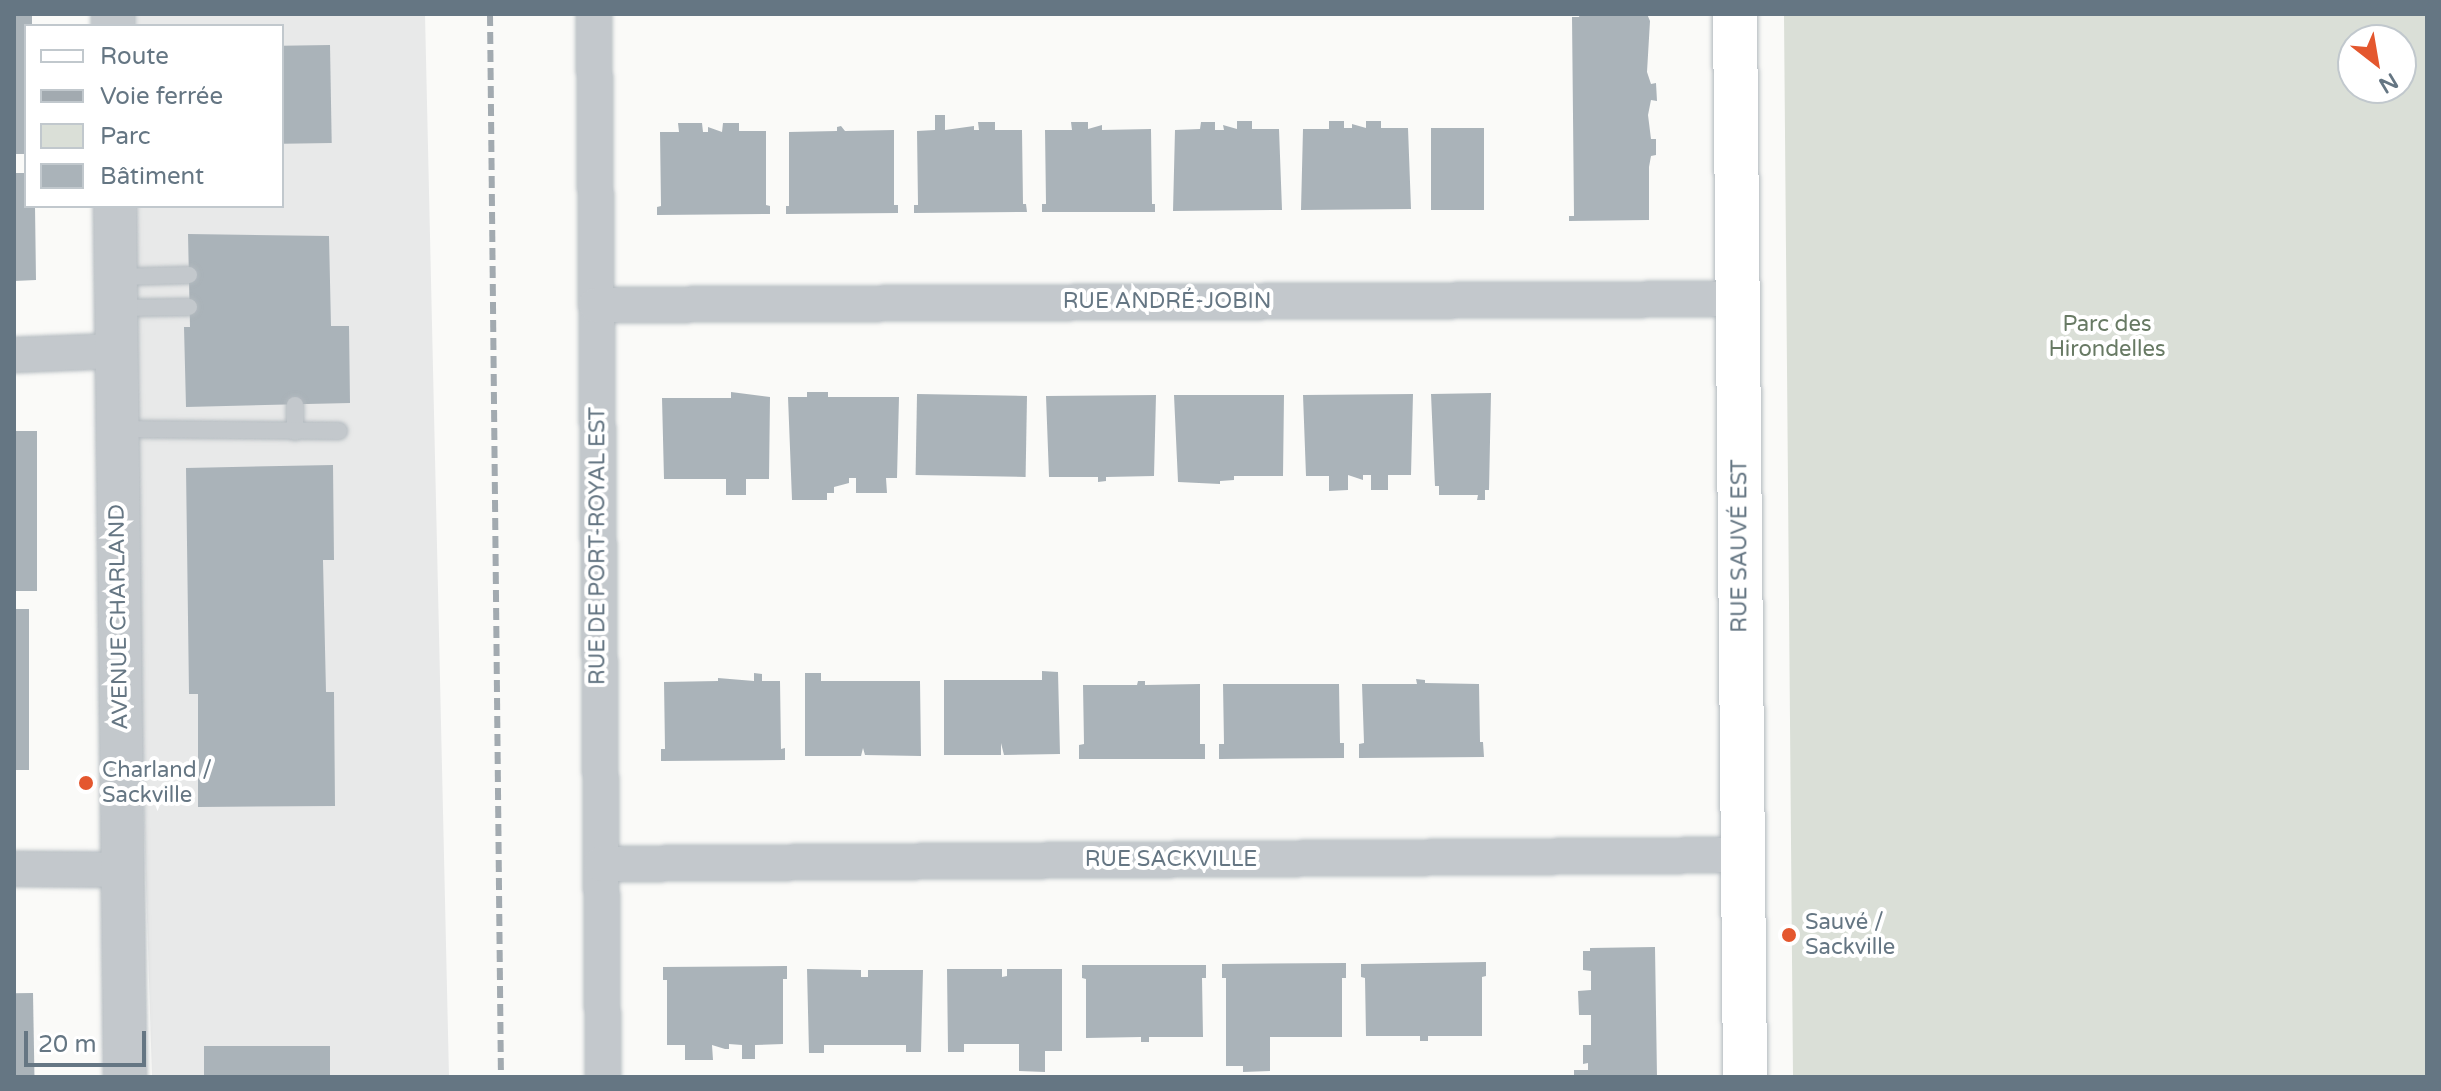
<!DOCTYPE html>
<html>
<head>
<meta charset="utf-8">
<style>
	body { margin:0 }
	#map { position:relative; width:2441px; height:1091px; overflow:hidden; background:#fafaf8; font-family:"Varela Round",sans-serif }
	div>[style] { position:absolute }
	.built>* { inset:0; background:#e8e9e9 }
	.green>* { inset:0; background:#dadfd7 }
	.building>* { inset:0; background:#aab3b9; transform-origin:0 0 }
	.roads { filter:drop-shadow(0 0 2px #b3babf) drop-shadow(0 0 2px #b3babf) }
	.service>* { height:16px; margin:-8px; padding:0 8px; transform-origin:8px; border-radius:8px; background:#c3c8cc }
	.minor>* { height:34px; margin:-17px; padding:0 17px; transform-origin:17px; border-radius:17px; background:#c3c8cc }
	.tertiary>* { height:42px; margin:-21px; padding:0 21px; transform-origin:21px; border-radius:21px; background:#c3c8cc }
	.secondary>* { height:44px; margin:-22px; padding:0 22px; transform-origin:22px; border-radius:22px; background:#fff }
	.rail>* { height:6px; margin-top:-3px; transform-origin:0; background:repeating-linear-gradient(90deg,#a2aab0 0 12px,transparent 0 18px) }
	.dots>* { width:22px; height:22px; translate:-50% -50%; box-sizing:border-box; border:4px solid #fff; border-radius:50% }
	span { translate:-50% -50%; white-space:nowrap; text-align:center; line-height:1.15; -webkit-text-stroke:8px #fff; paint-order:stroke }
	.street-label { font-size:22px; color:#657683 }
	.park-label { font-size:22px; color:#687a64 }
	.poi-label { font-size:22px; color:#657683 }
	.left { translate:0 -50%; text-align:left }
	.frame { position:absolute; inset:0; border:16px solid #657683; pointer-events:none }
	.legend { position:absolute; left:24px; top:24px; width:260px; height:184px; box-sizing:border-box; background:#fff; border:2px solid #c1c8cd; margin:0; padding:10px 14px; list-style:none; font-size:24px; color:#657683 }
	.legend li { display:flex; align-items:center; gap:16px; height:40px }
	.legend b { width:40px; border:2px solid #c1c8cd }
	.north { position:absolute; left:2337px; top:24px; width:80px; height:80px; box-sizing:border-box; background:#fff; border:2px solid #c1c8cd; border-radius:50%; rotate:149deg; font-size:22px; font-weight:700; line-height:32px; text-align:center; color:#657683 }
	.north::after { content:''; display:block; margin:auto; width:28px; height:36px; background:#e4572e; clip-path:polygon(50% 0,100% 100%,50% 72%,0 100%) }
	.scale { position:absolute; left:24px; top:1031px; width:122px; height:36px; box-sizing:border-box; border:4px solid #657683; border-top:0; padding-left:10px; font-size:24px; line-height:28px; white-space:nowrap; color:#657683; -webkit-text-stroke:6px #fff; paint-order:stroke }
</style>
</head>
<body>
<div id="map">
	<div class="built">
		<div style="clip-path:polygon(119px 14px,425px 14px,449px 1077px,152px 1077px,125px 206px,282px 206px,282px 26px,119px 26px)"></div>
	</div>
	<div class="green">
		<div style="clip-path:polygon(evenodd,1784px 16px,2427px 16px,2427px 1077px,1793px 1077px,1784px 16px,2353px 40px,2401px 40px,2401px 88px,2353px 88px,2353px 40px)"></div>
	</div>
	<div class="building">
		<div style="clip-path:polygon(14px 14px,32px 14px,32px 26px,26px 26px,26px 154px,14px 154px)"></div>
		<div style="clip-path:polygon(1580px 14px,1647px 14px,1650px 21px,1647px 72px,1651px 84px,1656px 83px,1657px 101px,1651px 100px,1648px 115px,1651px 139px,1656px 139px,1656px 155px,1651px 156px,1649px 167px,1649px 220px,1569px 221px,1569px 216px,1574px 216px,1572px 17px,1579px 17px)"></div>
		<div style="left:330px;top:45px;width:98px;height:48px;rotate:89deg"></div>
		<div style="clip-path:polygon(935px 115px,945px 115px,945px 130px,974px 126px,974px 130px,979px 130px,978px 122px,995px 122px,995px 130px,1022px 130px,1023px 204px,1026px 204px,1027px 212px,914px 213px,914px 205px,918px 205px,917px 131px,935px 130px)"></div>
		<div style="clip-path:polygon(1237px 121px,1252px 121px,1252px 129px,1279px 129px,1282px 210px,1173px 211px,1175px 130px,1200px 129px,1201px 122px,1215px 122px,1215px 130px,1224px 130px,1223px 125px,1237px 129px)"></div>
		<div style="clip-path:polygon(1329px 121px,1344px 121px,1344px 128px,1352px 128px,1352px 124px,1366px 128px,1366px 121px,1381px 121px,1381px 128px,1408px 128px,1411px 209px,1301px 210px,1303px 129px,1329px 129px)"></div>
		<div style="clip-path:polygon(1071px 122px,1088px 122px,1088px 129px,1102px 125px,1102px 130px,1151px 129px,1152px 204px,1155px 204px,1155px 212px,1042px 212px,1042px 204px,1046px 204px,1045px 130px,1072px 130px)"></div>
		<div style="clip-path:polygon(678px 123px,702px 123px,703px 132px,708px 132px,708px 127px,722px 132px,723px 123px,739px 123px,739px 131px,766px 131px,766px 205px,770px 206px,770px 214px,657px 215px,657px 207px,661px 206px,660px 132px,679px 132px)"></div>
		<div style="clip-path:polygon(841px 126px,845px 131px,894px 130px,894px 205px,898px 205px,898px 213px,786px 214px,786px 206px,789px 206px,789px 132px,837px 131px,837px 127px)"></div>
		<div style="left:1431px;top:128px;width:53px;height:82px"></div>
		<div style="clip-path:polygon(14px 173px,26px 173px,26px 206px,35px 206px,36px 280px,14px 281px)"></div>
		<div style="clip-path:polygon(188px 234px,329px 236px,331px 326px,349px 326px,350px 403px,186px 407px,184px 327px,190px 327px)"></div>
		<div style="clip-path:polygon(731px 392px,770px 397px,769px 479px,746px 479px,746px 495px,726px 495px,726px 479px,664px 479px,662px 398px,731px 398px)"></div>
		<div style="clip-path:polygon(807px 392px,828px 392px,828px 397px,899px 397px,897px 478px,886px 478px,887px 493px,856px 493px,856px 478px,849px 478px,849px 483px,834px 487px,834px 493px,827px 493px,827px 500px,792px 500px,788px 397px,807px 397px)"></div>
		<div style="clip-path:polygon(1491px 393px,1489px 490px,1485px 490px,1485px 500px,1477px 500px,1478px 495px,1439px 495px,1439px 486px,1435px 486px,1431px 394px)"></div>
		<div style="clip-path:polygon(1413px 394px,1411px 475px,1388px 475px,1388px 490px,1371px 490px,1371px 475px,1363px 475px,1363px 480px,1348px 475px,1348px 490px,1329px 491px,1329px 476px,1306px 476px,1303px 395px)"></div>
		<div style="clip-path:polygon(1156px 395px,1154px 476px,1106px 477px,1106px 481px,1098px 482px,1098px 477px,1049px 477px,1046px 396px)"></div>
		<div style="clip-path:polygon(1174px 395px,1284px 395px,1283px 476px,1234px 476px,1234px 480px,1220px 481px,1220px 484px,1178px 482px)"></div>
		<div style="left:1027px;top:396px;width:81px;height:110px;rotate:91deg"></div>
		<div style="left:14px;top:431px;width:23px;height:160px"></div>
		<div style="clip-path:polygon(333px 465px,334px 560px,323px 560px,326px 692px,334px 692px,335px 806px,198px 807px,198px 694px,189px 694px,186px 468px)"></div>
		<div style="left:14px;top:609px;width:15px;height:161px"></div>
		<div style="clip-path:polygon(1042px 671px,1058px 672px,1060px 754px,1004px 755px,1001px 743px,1001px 755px,944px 755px,944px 680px,1042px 680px)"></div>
		<div style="clip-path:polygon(754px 673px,762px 674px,762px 681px,780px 681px,781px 749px,785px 748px,785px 760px,661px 761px,661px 749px,665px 749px,664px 682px,718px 681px,718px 678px,754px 681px)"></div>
		<div style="clip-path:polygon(805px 673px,821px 673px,821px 681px,920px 681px,921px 756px,865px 755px,863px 748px,861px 756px,805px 756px)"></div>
		<div style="clip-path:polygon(1416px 679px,1425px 680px,1425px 683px,1479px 684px,1480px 742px,1483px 742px,1484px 757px,1359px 758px,1359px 744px,1364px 743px,1362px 684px,1417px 684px)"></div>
		<div style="clip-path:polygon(1138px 681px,1145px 681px,1145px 685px,1200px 684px,1200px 744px,1205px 744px,1205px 759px,1079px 759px,1079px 745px,1084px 744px,1083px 685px,1137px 685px)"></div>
		<div style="clip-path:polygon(1223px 684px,1339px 684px,1340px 743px,1344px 743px,1344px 758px,1219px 759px,1219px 744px,1224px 744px)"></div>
		<div style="clip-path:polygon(1655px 947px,1657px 1077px,1574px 1077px,1574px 1070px,1588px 1070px,1588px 1063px,1583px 1064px,1583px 1045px,1591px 1045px,1591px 1015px,1579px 1015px,1578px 991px,1591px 990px,1591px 971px,1583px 970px,1583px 951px,1590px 951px,1590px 948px)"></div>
		<div style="clip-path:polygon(1486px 962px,1486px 976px,1482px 977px,1482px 1036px,1428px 1036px,1428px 1041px,1420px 1041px,1420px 1036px,1366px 1036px,1365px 978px,1361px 977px,1361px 964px)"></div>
		<div style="clip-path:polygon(1346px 963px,1346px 978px,1342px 978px,1342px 1037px,1270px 1037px,1270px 1071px,1243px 1072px,1243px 1066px,1226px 1066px,1226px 978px,1222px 978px,1222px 964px)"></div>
		<div style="clip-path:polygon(1082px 965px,1206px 965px,1206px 978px,1202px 978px,1203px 1037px,1149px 1037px,1149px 1042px,1141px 1042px,1141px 1037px,1086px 1038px,1086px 979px,1082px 978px)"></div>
		<div style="clip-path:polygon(787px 966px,787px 979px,783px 979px,783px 1044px,755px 1045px,755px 1059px,742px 1059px,742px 1045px,729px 1044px,729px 1049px,725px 1049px,712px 1045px,713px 1060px,685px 1060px,685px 1045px,667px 1045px,667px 980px,663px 980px,663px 967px)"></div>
		<div style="clip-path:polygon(807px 969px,861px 970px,861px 977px,868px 977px,868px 970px,923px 970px,921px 1052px,906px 1052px,906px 1045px,824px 1045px,824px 1053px,809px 1053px)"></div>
		<div style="clip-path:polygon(947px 969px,1002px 969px,1002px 977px,1007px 976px,1007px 969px,1062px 969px,1062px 1051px,1045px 1051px,1045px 1072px,1019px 1071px,1019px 1044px,964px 1044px,964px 1052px,948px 1052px)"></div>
		<div style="left:33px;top:993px;width:84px;height:19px;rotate:89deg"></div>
		<div style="left:330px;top:1046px;width:31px;height:126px;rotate:90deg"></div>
	</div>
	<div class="roads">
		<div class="service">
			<div style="left:118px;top:277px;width:71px;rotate:-1.6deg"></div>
			<div style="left:119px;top:308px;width:70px;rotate:-0.8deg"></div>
			<div style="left:295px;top:405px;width:27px;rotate:90deg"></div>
			<div style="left:117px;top:429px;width:222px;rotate:0.5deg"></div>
		</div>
		<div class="minor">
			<div style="left:594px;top:14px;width:1063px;rotate:89.51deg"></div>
			<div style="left:596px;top:305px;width:1142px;rotate:-0.3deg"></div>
			<div style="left:14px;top:355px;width:101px;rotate:-2.3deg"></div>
			<div style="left:601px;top:864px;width:1140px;rotate:-0.45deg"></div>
			<div style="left:14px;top:869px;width:109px;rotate:0.5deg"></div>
		</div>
		<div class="tertiary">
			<div style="left:113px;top:14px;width:12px;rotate:90deg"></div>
			<div style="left:115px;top:206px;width:871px;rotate:89.34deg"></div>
		</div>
		<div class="secondary">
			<div style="left:1735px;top:14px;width:1063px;rotate:89.46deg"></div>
		</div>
	</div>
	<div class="rail">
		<div style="left:490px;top:14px;width:1063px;rotate:89.41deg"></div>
	</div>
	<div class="dots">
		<div style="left:86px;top:783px;background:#e4572e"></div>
		<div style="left:1789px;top:935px;background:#e4572e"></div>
	</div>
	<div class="street-label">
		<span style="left:1167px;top:302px">RUE ANDRÉ-JOBIN</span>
		<span style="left:598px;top:546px;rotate:-90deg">RUE DE PORT-ROYAL EST</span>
		<span style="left:1740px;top:546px;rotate:-90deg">RUE SAUVÉ EST</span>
		<span style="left:119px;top:617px;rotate:-91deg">AVENUE CHARLAND</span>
		<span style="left:1171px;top:860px">RUE SACKVILLE</span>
	</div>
	<div class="park-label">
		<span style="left:2107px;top:337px">Parc des<br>Hirondelles</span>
	</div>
	<div class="poi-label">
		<span class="left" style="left:102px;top:783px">Charland /<br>Sackville</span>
		<span class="left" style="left:1805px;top:935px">Sauvé /<br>Sackville</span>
	</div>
	<div class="frame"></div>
	<ul class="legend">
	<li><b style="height:10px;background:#fff"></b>Route</li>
	<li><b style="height:10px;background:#a2aab0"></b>Voie ferrée</li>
	<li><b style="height:22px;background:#dadfd7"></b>Parc</li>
	<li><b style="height:22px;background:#aab3b9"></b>Bâtiment</li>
	</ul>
	<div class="north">N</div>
	<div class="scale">20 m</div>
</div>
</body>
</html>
